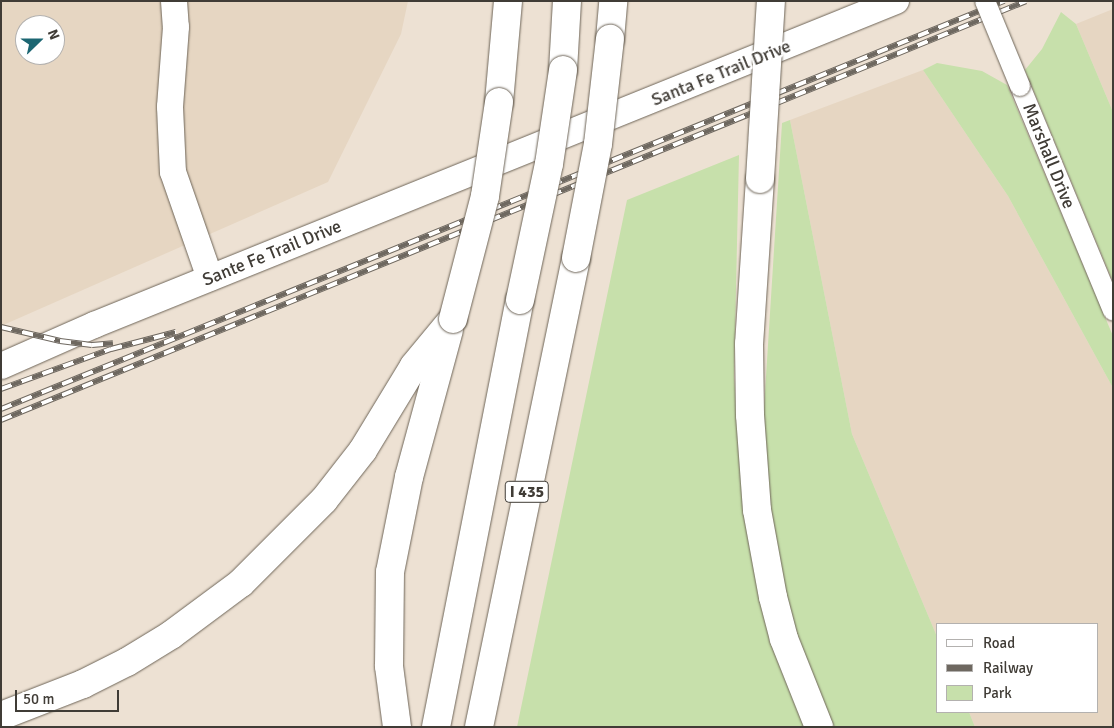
<!DOCTYPE html>
<html>
<head>
<meta charset="utf-8">
<style>
	body { margin:0 }
	#map { position:relative; width:1114px; height:728px; overflow:hidden; background:#ede1d3; font-family:Signika,sans-serif }
	div>[style] { position:absolute }
	.built>* { inset:0; background:#e6d6c2 }
	.green>* { inset:0; background:#c7e0ab }
	.roads { filter:drop-shadow(0 0 1px #6e6558) drop-shadow(0 0 1px #6e6558) }
	.minor>* { height:20px; margin:-10px; padding:0 10px; transform-origin:10px; border-radius:10px; background:#fff }
	.major>* { height:26px; margin:-13px; padding:0 13px; transform-origin:13px; border-radius:13px; background:#fff }
	.highway>* { height:28px; margin:-14px; padding:0 14px; transform-origin:14px; border-radius:14px; background:#fff }
	.rail>* { height:5.5px; margin-top:-2.75px; transform-origin:0; background:repeating-linear-gradient(90deg,#fff 0 11px,#6e6860 0 22px); box-sizing:border-box; border-block:1px solid #6e6860 }
	.bridges { filter:drop-shadow(0 0 1px #6e6558) drop-shadow(0 0 1px #6e6558) }
	.minor-bridge>* { height:20px; margin:-10px; padding:0 10px; transform-origin:10px; border-radius:10px; background:#fff }
	.highway-bridge>* { height:28px; margin:-14px; padding:0 14px; transform-origin:14px; border-radius:14px; background:#fff }
	span { translate:-50% -50%; white-space:nowrap; text-align:center; line-height:1.15; -webkit-text-stroke:4.5px #fff; paint-order:stroke }
	.shield-label span { padding:1px 4px; background:#fff; border:1px solid; border-radius:4px; -webkit-text-stroke-width:0 }
	.shield-label { font-size:16px; color:#403c36; font-weight:700 }
	.street-label { font-size:18px; color:#403c36 }
	.frame { position:absolute; inset:0; border:2px solid #403c36; pointer-events:none }
	.legend { position:absolute; left:936px; top:623px; width:162px; height:90px; box-sizing:border-box; background:#fff; border:1px solid #b3b1af; margin:0; padding:6px 9px; list-style:none; font-size:15px; color:#403c36 }
	.legend li { display:flex; align-items:center; gap:10px; height:25px }
	.legend b { width:25px; border:1px solid #b3b1af }
	.north { position:absolute; left:15px; top:15px; width:50px; height:50px; box-sizing:border-box; background:#fff; border:1px solid #b3b1af; border-radius:50%; rotate:68deg; font-size:14px; font-weight:700; line-height:20px; text-align:center; color:#403c36 }
	.north::after { content:''; display:block; margin:auto; width:18px; height:22px; background:#1c6672; clip-path:polygon(50% 0,100% 100%,50% 72%,0 100%) }
	.scale { position:absolute; left:15px; top:690px; width:104px; height:22px; box-sizing:border-box; border:2px solid #403c36; border-top:0; padding-left:6px; font-size:15px; line-height:18px; white-space:nowrap; color:#403c36; -webkit-text-stroke:4px #fff; paint-order:stroke }
</style>
</head>
<body>
<div id="map">
	<div class="built">
		<div style="clip-path:polygon(evenodd,1px 1px,408px 1px,401px 34px,328px 182px,1px 326px,1px 1px,25px 25px,55px 25px,55px 55px,25px 55px,25px 25px)"></div>
		<div style="clip-path:polygon(1113px 9px,1113px 112px,1076px 24px)"></div>
		<div style="clip-path:polygon(923px 70px,1008px 196px,1113px 388px,1113px 727px,975px 727px,969px 712px,1098px 712px,1098px 624px,938px 624px,938px 639px,852px 434px,790px 120px)"></div>
	</div>
	<div class="green">
		<div style="clip-path:polygon(1061px 12px,1076px 24px,1113px 112px,1113px 282px,1025px 70px,1042px 49px)"></div>
		<div style="clip-path:polygon(937px 63px,982px 71px,1007px 85px,1113px 336px,1113px 388px,1008px 196px,923px 70px)"></div>
		<div style="clip-path:polygon(790px 120px,852px 434px,938px 639px,938px 712px,969px 712px,975px 727px,832px 727px,794px 632px,770px 521px,763px 424px,782px 123px)"></div>
		<div style="clip-path:polygon(739px 155px,734px 377px,744px 499px,755px 576px,771px 637px,806px 727px,517px 727px,627px 200px)"></div>
	</div>
	<div class="roads">
		<div class="minor">
			<div style="left:1020px;top:86px;width:243px;rotate:67.5deg"></div>
		</div>
		<div class="major">
			<div style="left:174px;top:1px;width:26px;rotate:86deg"></div>
			<div style="left:176px;top:27px;width:80px;rotate:94.3deg"></div>
			<div style="left:170px;top:107px;width:65px;rotate:87.4deg"></div>
			<div style="left:173px;top:172px;width:112px;rotate:70.8deg"></div>
			<div style="left:1px;top:366px;width:102px;rotate:-23.8deg"></div>
			<div style="left:94px;top:325px;width:865px;rotate:-22deg"></div>
		</div>
		<div class="highway">
			<div style="left:610px;top:39px;width:38px;rotate:-85deg"></div>
			<div style="left:563px;top:70px;width:69px;rotate:-86.7deg"></div>
			<div style="left:499px;top:102px;width:101px;rotate:-84.9deg"></div>
			<div style="left:760px;top:179px;width:165px;rotate:93.8deg"></div>
			<div style="left:749px;top:344px;width:71px;rotate:89.2deg"></div>
			<div style="left:750px;top:415px;width:95px;rotate:85.8deg"></div>
			<div style="left:757px;top:510px;width:88px;rotate:79.6deg"></div>
			<div style="left:773px;top:597px;width:43px;rotate:75.3deg"></div>
			<div style="left:784px;top:639px;width:95px;rotate:68.3deg"></div>
			<div style="left:1px;top:716px;width:88px;rotate:-21.3deg"></div>
			<div style="left:83px;top:684px;width:49px;rotate:-26.6deg"></div>
			<div style="left:127px;top:662px;width:52px;rotate:-31.5deg"></div>
			<div style="left:171px;top:635px;width:87px;rotate:-36.6deg"></div>
			<div style="left:241px;top:583px;width:117px;rotate:-45deg"></div>
			<div style="left:324px;top:500px;width:63px;rotate:-52deg"></div>
			<div style="left:363px;top:450px;width:98px;rotate:-58.7deg"></div>
			<div style="left:414px;top:366px;width:61px;rotate:-50.3deg"></div>
			<div style="left:397px;top:727px;width:62px;rotate:-97.5deg"></div>
			<div style="left:389px;top:666px;width:94px;rotate:-89.4deg"></div>
			<div style="left:390px;top:572px;width:97px;rotate:-78.7deg"></div>
			<div style="left:409px;top:477px;width:152px;rotate:-74.8deg"></div>
			<div style="left:436px;top:727px;width:435px;rotate:-78.9deg"></div>
			<div style="left:479px;top:727px;width:479px;rotate:-78.3deg"></div>
		</div>
	</div>
	<div class="rail">
		<div style="left:1px;top:327px;width:61px;rotate:13.3deg"></div>
		<div style="left:60px;top:341px;width:32px;rotate:7deg"></div>
		<div style="left:92px;top:345px;width:21px;rotate:-5deg"></div>
		<div style="left:1px;top:389px;width:117px;rotate:-20deg"></div>
		<div style="left:111px;top:349px;width:67px;rotate:-14.7deg"></div>
		<div style="left:1px;top:409px;width:1083px;rotate:-22.14deg"></div>
		<div style="left:1px;top:420px;width:1107px;rotate:-22.23deg"></div>
	</div>
	<div class="bridges">
		<div class="minor-bridge">
			<div style="left:985px;top:1px;width:92px;rotate:67.6deg"></div>
		</div>
		<div class="highway-bridge">
			<div style="left:760px;top:179px;width:178px;rotate:-86.5deg"></div>
			<div style="left:576px;top:258px;width:116px;rotate:-79.1deg"></div>
			<div style="left:598px;top:144px;width:106px;rotate:-83.5deg"></div>
			<div style="left:520px;top:300px;width:139px;rotate:-78deg"></div>
			<div style="left:549px;top:164px;width:95px;rotate:-81.5deg"></div>
			<div style="left:453px;top:319px;width:127px;rotate:-75.4deg"></div>
			<div style="left:485px;top:196px;width:95px;rotate:-81.5deg"></div>
		</div>
	</div>
	<div class="shield-label">
		<span style="left:527px;top:492px">I 435</span>
	</div>
	<div class="street-label">
		<span style="left:721px;top:73px;rotate:-22deg">Santa Fe Trail Drive</span>
		<span style="left:1049px;top:156px;rotate:68deg">Marshall Drive</span>
		<span style="left:272px;top:253px;rotate:-22deg">Sante Fe Trail Drive</span>
	</div>
	<div class="frame"></div>
	<ul class="legend">
	<li><b style="height:6px;background:#fff"></b>Road</li>
	<li><b style="height:6px;background:#6e6860"></b>Railway</li>
	<li><b style="height:14px;background:#c7e0ab"></b>Park</li>
	</ul>
	<div class="north">N</div>
	<div class="scale">50 m</div>
</div>
</body>
</html>
